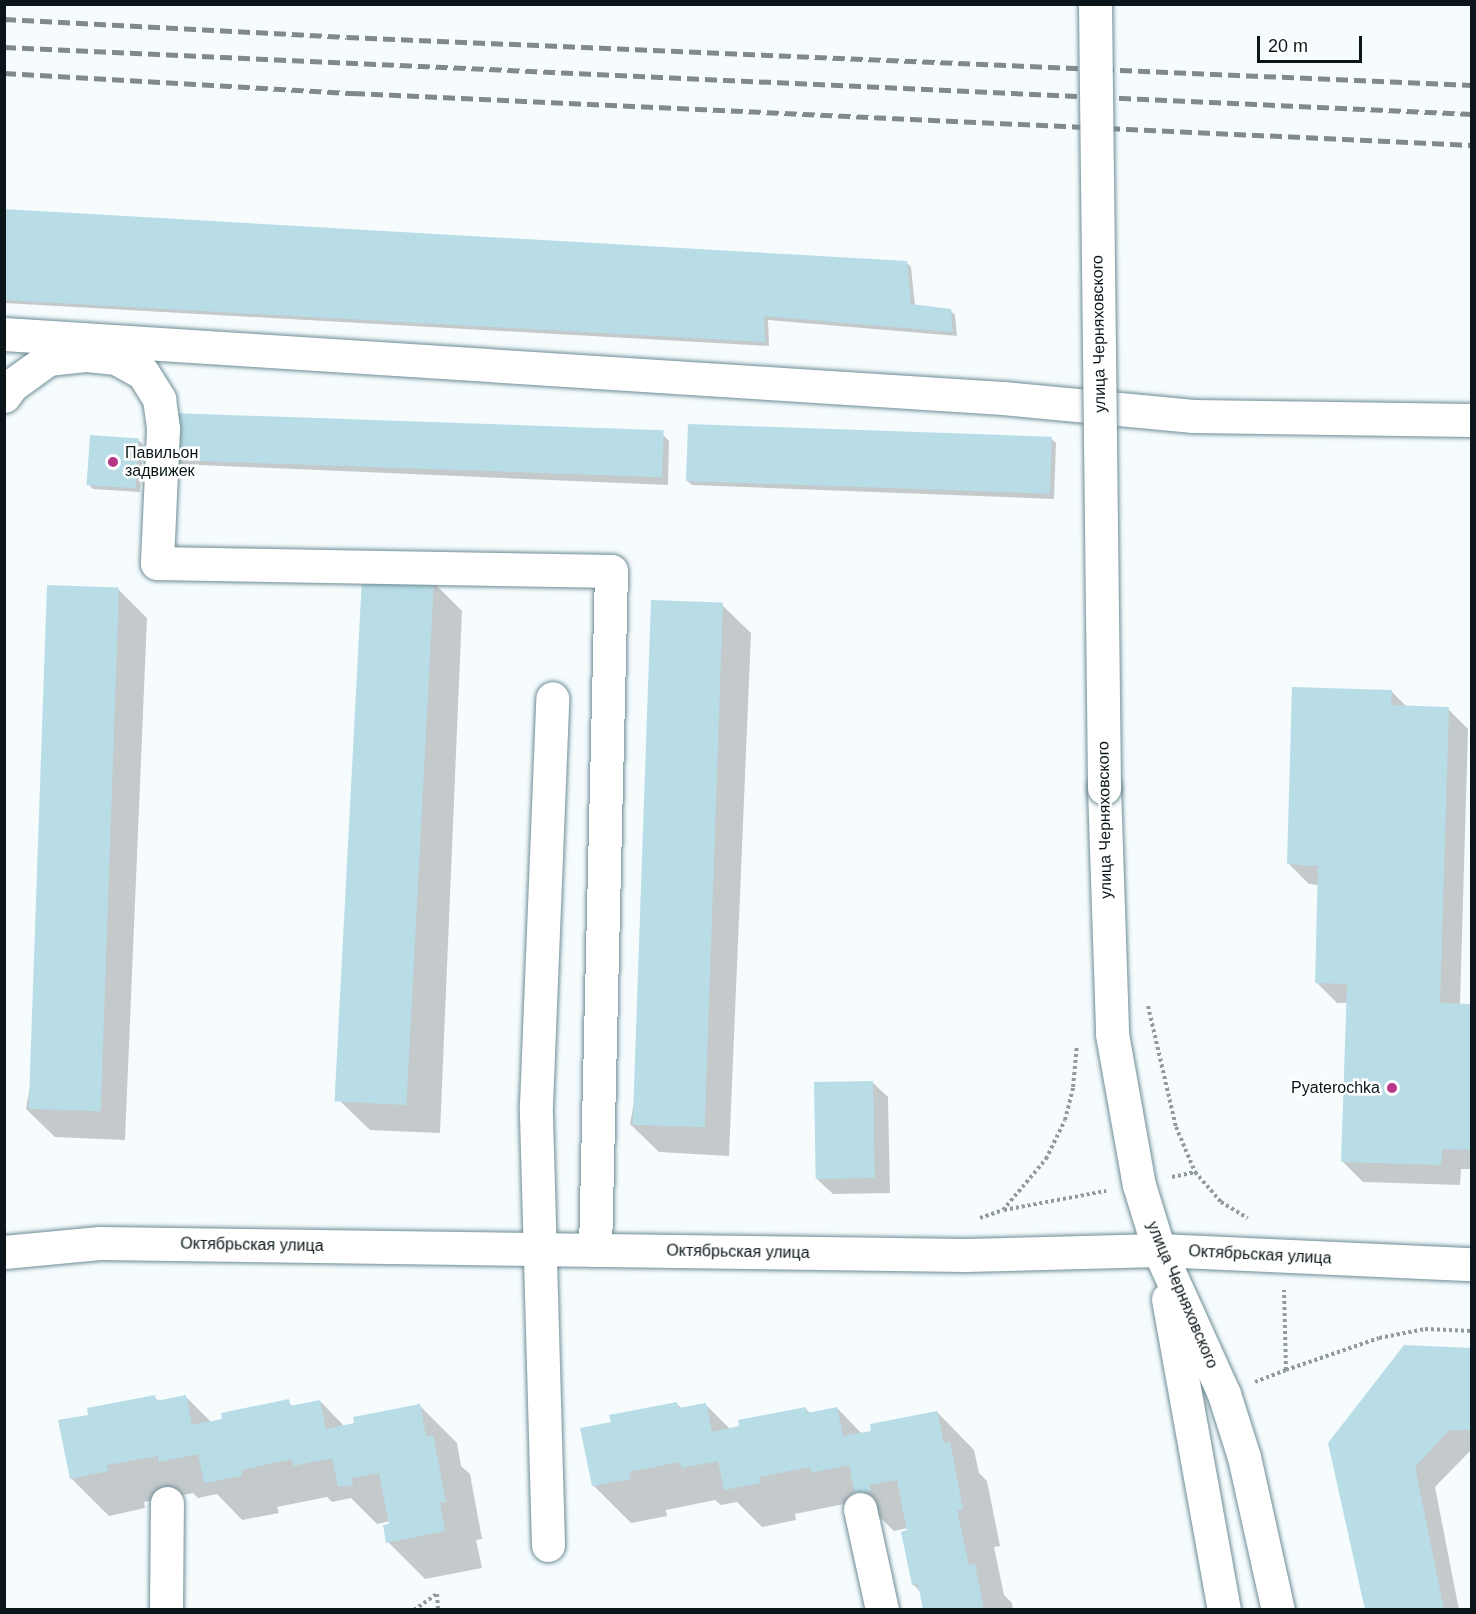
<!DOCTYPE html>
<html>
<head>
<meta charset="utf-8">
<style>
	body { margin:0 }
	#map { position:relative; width:1476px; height:1614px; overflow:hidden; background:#f6fcfe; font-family:Arial,sans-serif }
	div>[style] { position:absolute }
	.shadow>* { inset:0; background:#0003 }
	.building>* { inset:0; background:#b8dde7; transform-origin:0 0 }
	.path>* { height:4px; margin-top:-2px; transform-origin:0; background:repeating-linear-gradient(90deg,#929a9d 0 3px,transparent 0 6px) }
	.roads { filter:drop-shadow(0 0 2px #6e8d95) drop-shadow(0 0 2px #6e8d95) }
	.minor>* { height:33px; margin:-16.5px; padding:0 16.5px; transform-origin:16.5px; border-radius:16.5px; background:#fff }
	.rail>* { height:4.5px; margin-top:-2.25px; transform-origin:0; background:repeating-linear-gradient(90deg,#80898c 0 12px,transparent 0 18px) }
	.bridges { filter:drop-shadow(0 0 2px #6e8d95) drop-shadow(0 0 2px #6e8d95) }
	.minor-bridge>* { height:33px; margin:-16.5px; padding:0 16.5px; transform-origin:16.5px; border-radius:16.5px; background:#fff }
	.dots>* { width:16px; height:16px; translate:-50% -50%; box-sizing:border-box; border:3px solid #fff; border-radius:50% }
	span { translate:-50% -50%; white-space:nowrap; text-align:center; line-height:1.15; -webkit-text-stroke:5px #fff; paint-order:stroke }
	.street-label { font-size:16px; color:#0a1619 }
	.poi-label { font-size:16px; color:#0a1619 }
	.left { translate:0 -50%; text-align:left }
	.right { translate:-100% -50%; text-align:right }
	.frame { position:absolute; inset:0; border:6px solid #0a1619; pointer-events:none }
	.scale { position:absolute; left:1257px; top:36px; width:105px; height:27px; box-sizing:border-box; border:3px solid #0a1619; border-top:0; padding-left:8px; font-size:18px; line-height:21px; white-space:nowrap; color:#0a1619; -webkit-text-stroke:4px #fff; paint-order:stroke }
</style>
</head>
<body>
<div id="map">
	<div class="shadow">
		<div style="clip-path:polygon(4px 211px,906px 262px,911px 267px,915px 306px,950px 310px,955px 315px,957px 336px,768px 320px,769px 346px,4px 303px)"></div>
		<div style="clip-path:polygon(664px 436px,669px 441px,668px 485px,177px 464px,172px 459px)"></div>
		<div style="clip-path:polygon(1051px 438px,1056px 443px,1054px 499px,692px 485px,687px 481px)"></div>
		<div style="clip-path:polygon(138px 440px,143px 444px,140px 492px,93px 489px,88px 484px)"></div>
		<div style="clip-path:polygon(433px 582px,462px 611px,440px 1133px,370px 1130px,341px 1102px)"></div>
		<div style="clip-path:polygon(118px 589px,147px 618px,125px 1140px,55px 1137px,26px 1109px)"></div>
		<div style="clip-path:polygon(722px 605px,751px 633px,729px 1156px,659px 1152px,630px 1124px)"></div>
		<div style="clip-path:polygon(1391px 691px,1407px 707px,1448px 709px,1468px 729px,1460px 1005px,1472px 1005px,1472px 1169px,1461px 1169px,1460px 1185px,1363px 1182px,1343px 1162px,1348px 1003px,1337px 1003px,1317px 983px,1319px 885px,1309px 884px,1289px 864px)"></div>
		<div style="clip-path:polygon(872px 1082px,888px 1097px,890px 1193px,833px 1194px,817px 1179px)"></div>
		<div style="clip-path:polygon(1472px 1349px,1472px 1449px,1435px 1487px,1459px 1610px,1367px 1610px,1330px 1443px)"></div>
		<div style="clip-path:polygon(154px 1397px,160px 1402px,186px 1397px,211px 1422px,288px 1401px,293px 1407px,320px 1401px,345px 1427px,420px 1406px,457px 1443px,461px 1466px,470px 1474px,482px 1539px,476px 1540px,482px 1568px,425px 1579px,388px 1542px,390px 1521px,377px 1524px,351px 1498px,332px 1502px,327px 1497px,277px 1507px,279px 1513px,242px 1520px,217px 1494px,198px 1498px,193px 1493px,144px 1502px,145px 1508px,109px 1516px,71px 1478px,90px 1416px)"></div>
		<div style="clip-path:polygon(676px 1403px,682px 1409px,705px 1404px,731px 1430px,805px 1408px,811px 1414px,837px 1408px,862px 1434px,937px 1412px,974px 1450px,979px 1473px,987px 1481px,1000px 1546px,994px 1547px,1004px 1595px,1012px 1603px,1013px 1610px,924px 1610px,921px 1593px,913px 1584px,908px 1528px,894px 1531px,868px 1506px,849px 1509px,844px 1504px,795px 1514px,796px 1520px,762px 1527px,737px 1502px,721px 1505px,715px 1500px,666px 1510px,667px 1516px,631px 1523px,594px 1486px,613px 1423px)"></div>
	</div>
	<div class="building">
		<div style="clip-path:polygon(4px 209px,907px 261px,911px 304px,951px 309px,953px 332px,764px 316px,765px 342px,4px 300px)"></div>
		<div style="left:172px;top:413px;width:492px;height:47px;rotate:2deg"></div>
		<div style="left:688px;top:424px;width:364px;height:57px;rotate:2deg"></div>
		<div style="left:90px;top:435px;width:49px;height:50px;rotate:4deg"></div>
		<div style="left:362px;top:577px;width:72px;height:525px;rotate:3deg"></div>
		<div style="left:47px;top:585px;width:72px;height:524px;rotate:2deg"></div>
		<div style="left:651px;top:600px;width:72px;height:525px;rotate:2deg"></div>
		<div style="clip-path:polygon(1292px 687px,1392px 690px,1391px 705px,1449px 707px,1440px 1003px,1472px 1004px,1472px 1150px,1442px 1149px,1441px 1165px,1341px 1162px,1347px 984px,1315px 983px,1318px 866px,1287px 864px)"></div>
		<div style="left:873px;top:1081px;width:97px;height:59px;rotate:89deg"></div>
		<div style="clip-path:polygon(1404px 1345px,1472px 1348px,1472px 1430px,1449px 1430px,1415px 1467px,1444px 1610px,1365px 1610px,1328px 1443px)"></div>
		<div style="clip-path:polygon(155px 1395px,156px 1401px,186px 1395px,192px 1425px,222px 1419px,221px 1413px,289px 1399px,290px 1406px,320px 1400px,326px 1429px,354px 1423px,353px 1417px,420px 1404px,426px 1436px,433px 1435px,446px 1502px,440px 1503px,445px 1531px,386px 1543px,383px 1525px,389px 1524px,379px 1473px,352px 1478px,353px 1485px,338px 1487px,332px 1458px,293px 1466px,292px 1459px,241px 1470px,242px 1476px,204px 1483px,198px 1454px,159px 1462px,158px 1456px,107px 1465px,108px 1471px,70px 1479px,58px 1420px,88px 1415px,87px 1408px)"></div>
		<div style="clip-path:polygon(677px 1402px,678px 1408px,706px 1403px,712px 1432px,739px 1426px,738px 1420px,806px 1407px,807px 1413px,837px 1407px,843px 1436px,871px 1431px,870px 1424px,937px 1411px,944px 1443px,950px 1442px,963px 1509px,957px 1510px,969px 1565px,975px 1564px,984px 1610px,923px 1610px,918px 1584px,912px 1585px,901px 1532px,907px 1530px,897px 1480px,869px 1485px,871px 1491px,855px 1494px,849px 1465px,811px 1473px,810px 1467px,759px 1477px,760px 1483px,724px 1490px,718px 1461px,682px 1468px,680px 1462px,629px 1472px,631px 1479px,592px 1486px,580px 1428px,611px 1422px,609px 1415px)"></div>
	</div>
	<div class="path">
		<div style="left:1148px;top:1006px;width:124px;rotate:77deg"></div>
		<div style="left:1176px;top:1127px;width:49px;rotate:67.1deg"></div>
		<div style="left:1195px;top:1172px;width:40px;rotate:49deg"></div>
		<div style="left:1221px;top:1202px;width:31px;rotate:31deg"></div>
		<div style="left:1172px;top:1177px;width:24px;rotate:-12deg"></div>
		<div style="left:1004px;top:1210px;width:104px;rotate:-10.6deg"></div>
		<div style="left:980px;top:1218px;width:24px;rotate:-19deg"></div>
		<div style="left:1003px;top:1210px;width:67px;rotate:-49.9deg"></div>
		<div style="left:1046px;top:1159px;width:43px;rotate:-64deg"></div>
		<div style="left:1065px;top:1120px;width:34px;rotate:-76deg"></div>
		<div style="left:1073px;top:1087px;width:42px;rotate:-84.6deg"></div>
		<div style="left:1286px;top:1370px;width:98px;rotate:-19deg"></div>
		<div style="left:1379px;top:1338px;width:47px;rotate:-11.1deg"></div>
		<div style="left:1425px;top:1329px;width:47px;rotate:2.4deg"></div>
		<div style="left:1255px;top:1382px;width:33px;rotate:-21deg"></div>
		<div style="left:1286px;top:1370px;width:80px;rotate:-91.4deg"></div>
		<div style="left:414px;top:1610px;width:28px;rotate:-35deg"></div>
		<div style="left:437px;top:1594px;width:16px;rotate:86deg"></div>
	</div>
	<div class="roads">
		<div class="minor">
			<div style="left:4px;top:334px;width:1001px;rotate:3.67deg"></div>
			<div style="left:1003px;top:398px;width:191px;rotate:5.4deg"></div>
			<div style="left:1193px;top:416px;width:279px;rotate:0.8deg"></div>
			<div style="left:4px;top:396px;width:14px;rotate:-54deg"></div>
			<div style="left:12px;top:385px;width:44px;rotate:-35.8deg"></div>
			<div style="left:48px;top:359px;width:39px;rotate:-6deg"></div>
			<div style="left:87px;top:355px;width:29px;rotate:6deg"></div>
			<div style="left:116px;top:358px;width:31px;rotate:29deg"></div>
			<div style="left:143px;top:373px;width:31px;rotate:58deg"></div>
			<div style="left:159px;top:399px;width:30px;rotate:82deg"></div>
			<div style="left:163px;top:429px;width:134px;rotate:92.6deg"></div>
			<div style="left:157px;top:563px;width:454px;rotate:1deg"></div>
			<div style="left:611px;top:571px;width:679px;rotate:91.35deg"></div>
			<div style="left:1104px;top:788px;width:246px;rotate:88.1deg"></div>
			<div style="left:1112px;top:1034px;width:153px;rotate:79.9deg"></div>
			<div style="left:1139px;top:1185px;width:68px;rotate:72.9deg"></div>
			<div style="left:1159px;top:1250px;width:158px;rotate:65.7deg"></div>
			<div style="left:1224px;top:1394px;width:66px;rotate:72.4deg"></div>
			<div style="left:1244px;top:1457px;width:157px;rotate:77.5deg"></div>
			<div style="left:4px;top:1252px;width:96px;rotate:-5.4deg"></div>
			<div style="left:100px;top:1243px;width:865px;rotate:0.79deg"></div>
			<div style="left:965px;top:1255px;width:194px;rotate:-1.5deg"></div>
			<div style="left:1159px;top:1250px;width:313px;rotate:2.6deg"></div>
			<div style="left:1168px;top:1299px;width:316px;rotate:79.8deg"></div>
			<div style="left:860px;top:1509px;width:103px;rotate:77.7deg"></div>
			<div style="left:548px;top:1545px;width:440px;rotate:-91.6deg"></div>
			<div style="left:536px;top:1105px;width:407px;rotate:-87.7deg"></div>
			<div style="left:166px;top:1610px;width:107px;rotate:-89.5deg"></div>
		</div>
	</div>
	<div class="rail">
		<div style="left:4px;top:19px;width:343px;rotate:3deg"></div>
		<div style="left:347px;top:37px;width:1126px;rotate:2.44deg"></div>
		<div style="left:4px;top:47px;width:1470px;rotate:2.61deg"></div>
		<div style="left:4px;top:73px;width:350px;rotate:3.3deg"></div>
		<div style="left:353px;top:93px;width:1120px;rotate:2.66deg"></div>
	</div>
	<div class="bridges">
		<div class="minor-bridge">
			<div style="left:1095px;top:4px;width:784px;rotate:89.34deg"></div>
		</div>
	</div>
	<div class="dots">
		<div style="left:113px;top:462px;background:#b53785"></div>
		<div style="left:1392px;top:1088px;background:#b53785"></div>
	</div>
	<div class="street-label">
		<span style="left:1099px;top:334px;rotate:-91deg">улица Черняховского</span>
		<span style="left:1105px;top:820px;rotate:-91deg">улица Черняховского</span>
		<span style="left:252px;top:1245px;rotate:1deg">Октябрьская улица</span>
		<span style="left:738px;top:1252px;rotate:1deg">Октябрьская улица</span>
		<span style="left:1260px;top:1255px;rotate:3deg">Октябрьская улица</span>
		<span style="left:1182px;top:1295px;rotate:67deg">улица Черняховского</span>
	</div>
	<div class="poi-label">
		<span class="left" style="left:125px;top:462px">Павильон<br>задвижек</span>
		<span class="right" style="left:1380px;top:1088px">Pyaterochka</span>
	</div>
	<div class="frame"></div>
	<div class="scale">20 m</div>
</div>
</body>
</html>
